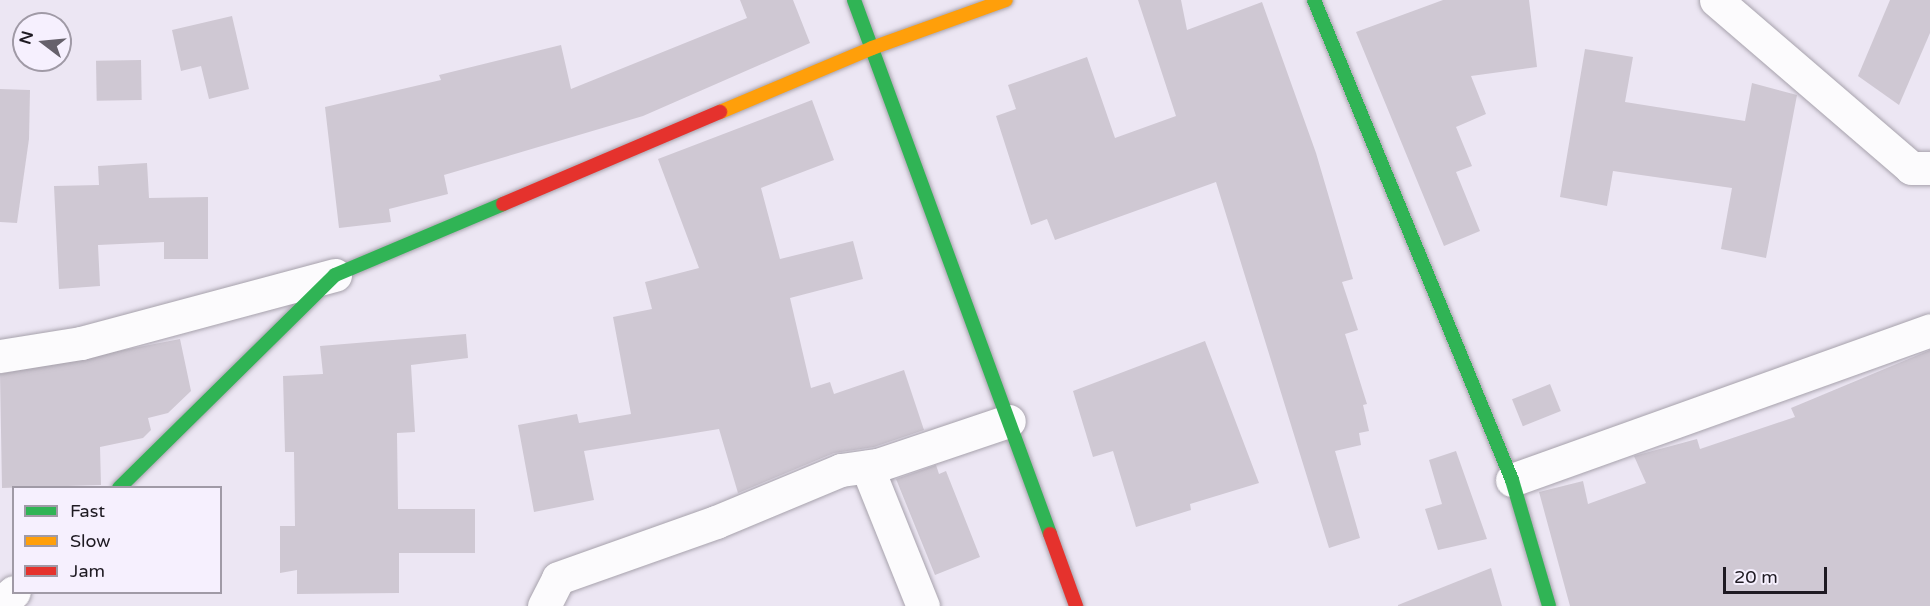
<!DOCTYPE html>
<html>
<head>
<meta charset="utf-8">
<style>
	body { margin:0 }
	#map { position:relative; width:1930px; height:606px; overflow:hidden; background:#ece6f3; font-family:"Varela Round",sans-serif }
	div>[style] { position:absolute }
	.building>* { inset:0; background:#cfc8d3; transform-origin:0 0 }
	.roads { filter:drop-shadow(0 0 2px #a7a2ac) drop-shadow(0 0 2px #a7a2ac) }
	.street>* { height:33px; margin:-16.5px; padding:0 16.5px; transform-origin:16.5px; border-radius:16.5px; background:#fcfbfd }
	.fast>* { height:14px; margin:-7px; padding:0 7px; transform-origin:7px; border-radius:7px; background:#30b455 }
	.slow>* { height:14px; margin:-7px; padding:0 7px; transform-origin:7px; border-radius:7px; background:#ff9f0a }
	.jam>* { height:14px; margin:-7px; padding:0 7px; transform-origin:7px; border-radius:7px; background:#e5322d }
	span { translate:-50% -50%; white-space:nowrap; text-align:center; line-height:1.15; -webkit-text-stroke:6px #f6f0fe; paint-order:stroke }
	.legend { position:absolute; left:12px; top:486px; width:210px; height:108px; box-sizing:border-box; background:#f6f0fe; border:2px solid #a09aa6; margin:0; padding:8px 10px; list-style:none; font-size:18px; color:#1e1a22 }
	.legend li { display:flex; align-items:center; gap:12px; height:30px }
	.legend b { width:30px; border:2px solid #a09aa6 }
	.north { position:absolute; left:12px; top:12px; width:60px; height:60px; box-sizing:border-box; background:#f6f0fe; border:2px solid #a09aa6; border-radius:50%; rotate:286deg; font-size:16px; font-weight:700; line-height:24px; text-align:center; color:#1e1a22 }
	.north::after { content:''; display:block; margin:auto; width:21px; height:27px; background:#66616b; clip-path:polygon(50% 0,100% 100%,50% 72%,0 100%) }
	.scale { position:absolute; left:1723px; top:567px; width:104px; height:27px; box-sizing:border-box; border:3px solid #1e1a22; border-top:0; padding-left:8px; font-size:18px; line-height:21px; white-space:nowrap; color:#1e1a22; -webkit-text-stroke:4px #f6f0fe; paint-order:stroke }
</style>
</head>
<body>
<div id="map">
	<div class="building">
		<div style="clip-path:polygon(740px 0,793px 0,810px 43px,643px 116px,444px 175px,448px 194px,389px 209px,391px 222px,339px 228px,325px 107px,441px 80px,439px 75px,561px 45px,571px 89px,747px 18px)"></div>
		<div style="clip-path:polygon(1138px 0,1181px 0,1187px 30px,1262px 2px,1316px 153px,1353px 279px,1342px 282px,1358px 330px,1345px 334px,1367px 404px,1363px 405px,1369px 431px,1359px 433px,1361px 445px,1335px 451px,1360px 538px,1329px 548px,1216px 182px,1055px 240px,1047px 219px,1031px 225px,996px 116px,1016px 109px,1008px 85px,1087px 57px,1115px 138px,1176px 116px)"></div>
		<div style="clip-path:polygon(1443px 0,1529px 0,1537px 67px,1471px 76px,1486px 114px,1456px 127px,1472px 166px,1456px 172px,1480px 231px,1444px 246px,1356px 32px)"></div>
		<div style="clip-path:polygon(1890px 0,1930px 0,1930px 33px,1899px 105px,1858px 76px)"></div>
		<div style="clip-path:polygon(232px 16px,249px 89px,209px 99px,201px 66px,181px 71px,172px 30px)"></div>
		<div style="clip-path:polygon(1585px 49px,1633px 57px,1625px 102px,1745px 121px,1752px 83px,1797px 95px,1766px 258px,1721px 249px,1732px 188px,1613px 171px,1607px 206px,1560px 197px)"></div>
		<div style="left:141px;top:60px;width:40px;height:45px;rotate:89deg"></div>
		<div style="clip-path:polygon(0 89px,30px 90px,29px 139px,17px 223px,0 222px)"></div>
		<div style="clip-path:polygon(812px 100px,834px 160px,761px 188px,780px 259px,853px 241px,863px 279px,790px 298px,811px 388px,830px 382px,834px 394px,904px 370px,924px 430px,874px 447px,834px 453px,738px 493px,719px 429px,584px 451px,594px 500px,534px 512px,518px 425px,577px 414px,579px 423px,631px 414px,613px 317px,652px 309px,645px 282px,699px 268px,658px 159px)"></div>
		<div style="clip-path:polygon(147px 163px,149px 198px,208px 197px,208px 259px,164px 259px,164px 242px,98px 245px,100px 286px,59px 289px,54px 186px,99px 185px,98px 166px)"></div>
		<div style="clip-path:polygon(466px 334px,468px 358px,411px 365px,415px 432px,397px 433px,398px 509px,475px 509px,475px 553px,399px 553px,399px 593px,297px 594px,297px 570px,280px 573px,280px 526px,295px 526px,294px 452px,285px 452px,283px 376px,323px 374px,320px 346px)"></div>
		<div style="clip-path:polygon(180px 339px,191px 391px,168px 413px,148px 418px,151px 430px,143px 438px,100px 447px,101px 485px,2px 488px,0 374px)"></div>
		<div style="clip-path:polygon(1205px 341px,1259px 483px,1190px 504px,1191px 510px,1136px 527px,1113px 451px,1093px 457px,1073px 391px)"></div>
		<div style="clip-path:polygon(1930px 350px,1930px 606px,1570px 606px,1539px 492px,1583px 481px,1588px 504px,1646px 483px,1634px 456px,1697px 439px,1700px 449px,1795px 417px,1791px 408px)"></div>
		<div style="left:1550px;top:384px;width:29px;height:41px;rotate:68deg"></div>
		<div style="clip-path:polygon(1456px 451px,1487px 539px,1438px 550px,1425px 509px,1442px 504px,1429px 460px)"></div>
		<div style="clip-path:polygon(936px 465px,939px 474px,946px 471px,980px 557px,935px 575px,896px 479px)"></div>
		<div style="clip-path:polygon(1491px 568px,1502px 606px,1398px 606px,1398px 605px)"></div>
	</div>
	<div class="roads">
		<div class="street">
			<div style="left:1716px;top:0;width:257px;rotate:40.7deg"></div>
			<div style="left:1911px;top:168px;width:19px"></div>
			<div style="left:0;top:356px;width:82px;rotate:-9.1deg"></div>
			<div style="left:81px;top:343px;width:263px;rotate:-15deg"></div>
			<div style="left:867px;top:467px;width:150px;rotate:68.1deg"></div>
			<div style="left:1512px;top:480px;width:444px;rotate:-19.7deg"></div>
			<div style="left:0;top:604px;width:18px;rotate:-41deg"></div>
			<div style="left:544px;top:606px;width:31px;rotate:-63deg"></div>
			<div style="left:558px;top:578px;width:168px;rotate:-19.5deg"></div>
			<div style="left:716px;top:522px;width:135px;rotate:-22.6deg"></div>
			<div style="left:841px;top:470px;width:37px;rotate:-8deg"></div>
			<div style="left:878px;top:465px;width:138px;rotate:-18.6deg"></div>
		</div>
		<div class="fast">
			<div style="left:854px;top:0;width:569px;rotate:69.84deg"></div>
			<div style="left:1314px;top:0;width:519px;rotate:67.58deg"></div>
			<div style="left:1512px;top:480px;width:131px;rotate:73.6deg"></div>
			<div style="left:119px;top:488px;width:303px;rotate:-44.6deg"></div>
			<div style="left:335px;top:275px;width:182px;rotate:-22.9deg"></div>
		</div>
		<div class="slow">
			<div style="left:720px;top:112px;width:165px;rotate:-22.8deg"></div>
			<div style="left:872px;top:48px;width:142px;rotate:-19.7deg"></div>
		</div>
		<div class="jam">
			<div style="left:503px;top:204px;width:236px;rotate:-23deg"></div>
			<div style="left:1050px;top:534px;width:77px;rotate:70.1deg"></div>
		</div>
	</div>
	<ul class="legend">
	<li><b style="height:8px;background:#30b455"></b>Fast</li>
	<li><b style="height:8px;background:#ff9f0a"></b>Slow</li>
	<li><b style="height:8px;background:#e5322d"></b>Jam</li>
	</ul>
	<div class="north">N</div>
	<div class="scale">20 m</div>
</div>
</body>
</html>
